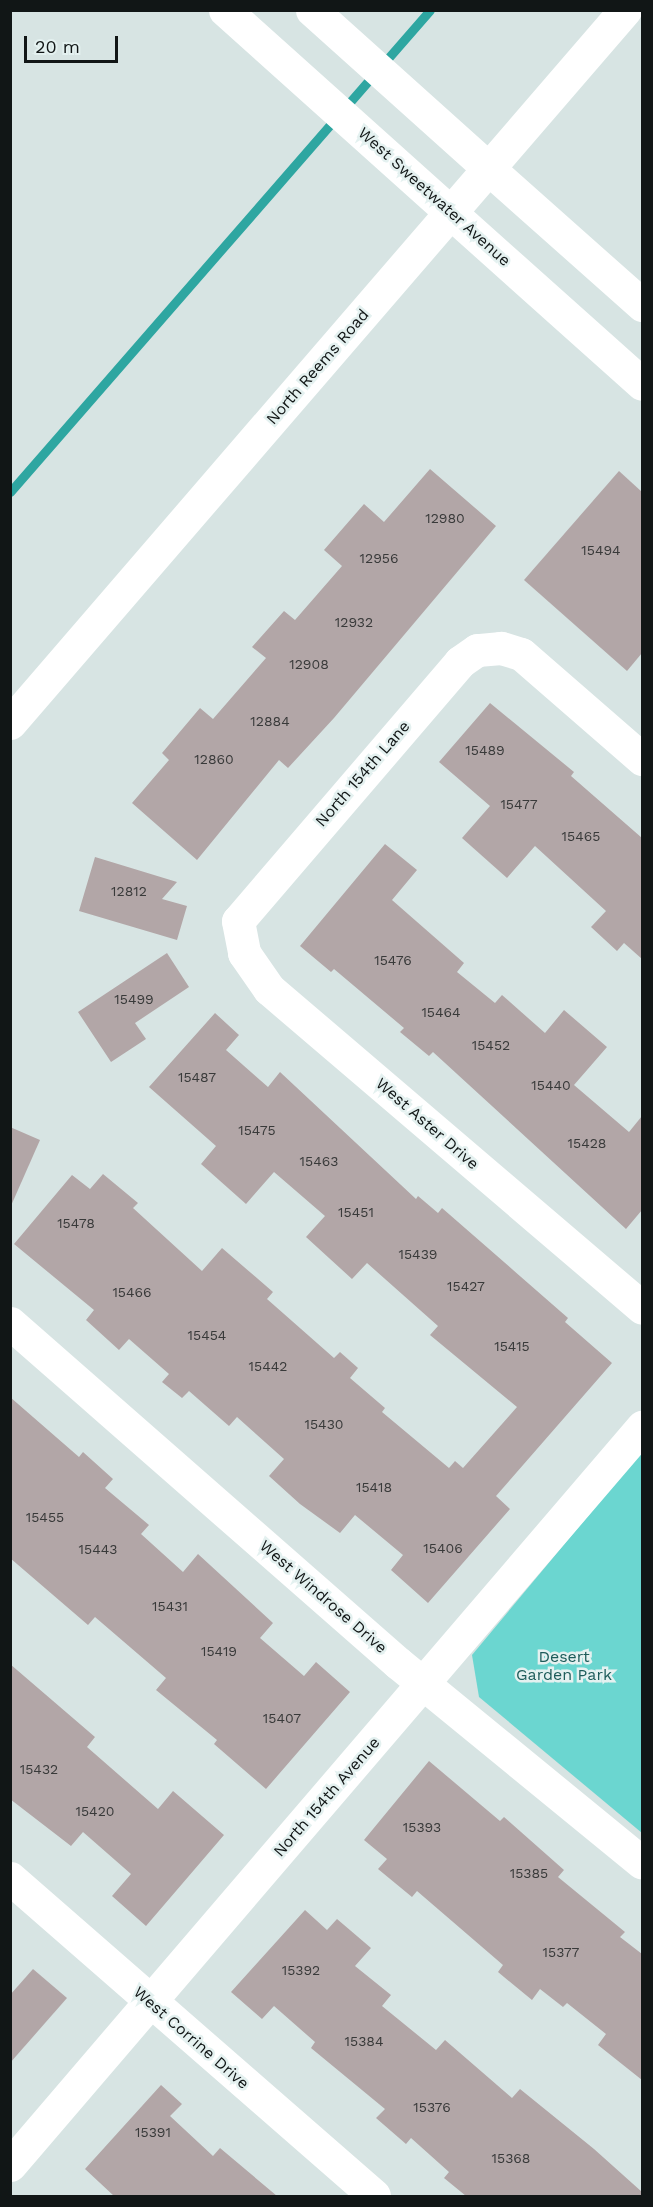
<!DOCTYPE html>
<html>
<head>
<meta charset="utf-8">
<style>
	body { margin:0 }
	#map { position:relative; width:653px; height:2207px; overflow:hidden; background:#d7e4e3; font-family:"Work Sans",sans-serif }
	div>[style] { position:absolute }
	.green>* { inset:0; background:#6bd6d0 }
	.stream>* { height:9px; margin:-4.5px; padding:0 4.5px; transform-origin:4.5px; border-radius:4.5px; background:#2ea6a1 }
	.building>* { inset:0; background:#b2a6a7 }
	.street>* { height:33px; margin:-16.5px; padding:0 16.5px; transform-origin:16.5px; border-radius:16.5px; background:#fff }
	.secondary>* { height:33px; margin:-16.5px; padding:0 16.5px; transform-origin:16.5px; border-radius:16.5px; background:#fff }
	span { translate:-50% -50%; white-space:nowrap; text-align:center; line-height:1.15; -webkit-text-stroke:5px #e4f1f0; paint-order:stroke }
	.number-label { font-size:14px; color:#393a3a }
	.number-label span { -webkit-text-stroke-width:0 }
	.street-label { font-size:16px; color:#111616 }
	.park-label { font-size:16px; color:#1d5c5a }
	.frame { position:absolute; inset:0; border:12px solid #111616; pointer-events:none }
	.scale { position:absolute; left:24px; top:36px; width:94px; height:27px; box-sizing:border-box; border:3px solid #111616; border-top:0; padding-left:8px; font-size:18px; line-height:21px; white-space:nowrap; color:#111616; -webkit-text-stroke:4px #e4f1f0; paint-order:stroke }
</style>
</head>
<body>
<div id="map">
	<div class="green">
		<div style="clip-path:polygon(642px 1451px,642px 1833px,479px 1697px,472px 1655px)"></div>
	</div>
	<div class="stream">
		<div style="left:10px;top:492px;width:639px;rotate:-48.93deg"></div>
	</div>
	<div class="building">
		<div style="clip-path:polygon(430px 469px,496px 526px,334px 718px,288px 768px,279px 760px,197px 860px,132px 803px,169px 760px,162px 753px,200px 708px,213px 719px,266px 658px,252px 647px,284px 611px,295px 620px,342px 566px,324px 550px,364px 504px,384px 522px)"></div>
		<div style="clip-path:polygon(619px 471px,642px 492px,642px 653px,627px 671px,524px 580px)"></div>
		<div style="clip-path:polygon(490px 703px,574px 772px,571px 776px,642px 838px,642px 959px,624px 943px,617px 951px,591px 927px,606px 911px,535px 846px,507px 878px,462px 838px,490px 806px,439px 762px)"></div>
		<div style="clip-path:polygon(385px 844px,417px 870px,392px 900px,464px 963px,457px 972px,495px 1003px,502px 995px,545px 1033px,564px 1010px,607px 1047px,574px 1085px,629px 1132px,642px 1116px,642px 1210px,626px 1229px,433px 1052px,429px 1056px,400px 1032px,404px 1028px,334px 969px,331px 972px,300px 946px)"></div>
		<div style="clip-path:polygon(95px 857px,177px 882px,162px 899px,187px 906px,177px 940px,79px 911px)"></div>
		<div style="clip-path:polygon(167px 953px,189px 987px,135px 1023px,146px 1039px,111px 1062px,78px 1012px)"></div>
		<div style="clip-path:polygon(215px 1013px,239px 1035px,226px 1050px,268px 1087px,280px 1072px,416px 1199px,418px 1196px,438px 1213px,442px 1208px,568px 1318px,565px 1322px,612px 1363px,496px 1496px,510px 1509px,428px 1603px,391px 1570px,403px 1555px,355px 1515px,340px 1533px,300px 1504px,269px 1476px,284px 1459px,237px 1417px,229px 1426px,189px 1391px,182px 1398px,162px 1382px,169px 1374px,129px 1339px,119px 1350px,86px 1320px,94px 1310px,14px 1244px,72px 1175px,90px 1189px,103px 1174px,138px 1203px,133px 1208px,202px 1271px,222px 1248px,273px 1292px,267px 1299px,334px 1358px,340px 1352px,358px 1368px,350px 1378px,385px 1408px,382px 1412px,449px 1468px,455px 1461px,463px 1468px,517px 1407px,430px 1335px,438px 1326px,367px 1263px,352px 1279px,306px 1237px,325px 1216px,274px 1172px,246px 1204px,201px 1164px,216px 1146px,149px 1087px)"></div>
		<div style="clip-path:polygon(10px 1127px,40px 1140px,10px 1208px)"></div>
		<div style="clip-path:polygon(10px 1397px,79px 1457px,83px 1452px,113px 1479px,105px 1488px,149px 1525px,141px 1534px,183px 1572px,198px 1554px,273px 1623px,260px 1638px,304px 1676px,316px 1662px,350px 1692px,266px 1789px,214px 1744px,217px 1740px,156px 1690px,166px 1678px,95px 1617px,88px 1625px,10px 1558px)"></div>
		<div style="clip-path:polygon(10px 1664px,95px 1737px,87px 1747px,158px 1809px,173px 1791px,224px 1835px,146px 1926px,112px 1896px,131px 1874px,83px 1832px,71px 1846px,10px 1799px)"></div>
		<div style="clip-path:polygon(429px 1761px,500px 1821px,504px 1817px,564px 1870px,558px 1877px,625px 1932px,620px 1937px,642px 1954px,642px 2080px,598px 2045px,606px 2034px,567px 2003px,563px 2007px,540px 1989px,532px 2000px,498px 1972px,503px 1965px,417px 1891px,412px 1897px,378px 1869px,387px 1859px,364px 1840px)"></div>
		<div style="clip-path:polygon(305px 1910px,327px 1930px,337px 1919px,371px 1948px,355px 1966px,391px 1995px,382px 2006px,436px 2050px,445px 2040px,512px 2098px,520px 2089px,594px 2149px,642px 2192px,642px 2196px,466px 2196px,444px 2178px,449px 2172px,411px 2138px,406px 2144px,376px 2118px,385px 2109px,311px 2048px,315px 2042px,274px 2006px,262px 2019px,231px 1992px)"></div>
		<div style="clip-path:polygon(33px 1969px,67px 1998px,10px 2063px,10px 1995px)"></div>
		<div style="clip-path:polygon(161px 2085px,182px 2104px,170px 2116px,213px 2156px,220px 2148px,277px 2196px,114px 2196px,85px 2169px)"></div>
	</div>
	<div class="street">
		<div style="left:225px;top:10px;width:304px;rotate:41.9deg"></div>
		<div style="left:312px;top:10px;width:238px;rotate:41.9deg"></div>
		<div style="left:642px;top:759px;width:160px;rotate:-139deg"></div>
		<div style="left:521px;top:654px;width:21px;rotate:-163deg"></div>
		<div style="left:501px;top:648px;width:24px;rotate:175deg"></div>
		<div style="left:477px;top:650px;width:21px;rotate:145deg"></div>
		<div style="left:460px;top:662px;width:341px;rotate:130.6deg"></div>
		<div style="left:238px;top:921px;width:33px;rotate:79deg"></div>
		<div style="left:244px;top:953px;width:44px;rotate:55.2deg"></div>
		<div style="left:269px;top:989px;width:491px;rotate:40.5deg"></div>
		<div style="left:10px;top:1323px;width:516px;rotate:41.23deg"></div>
		<div style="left:398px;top:1663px;width:315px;rotate:39.3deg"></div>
		<div style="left:10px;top:1878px;width:483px;rotate:41.1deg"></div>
		<div style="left:10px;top:2165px;width:972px;rotate:-49.42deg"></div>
	</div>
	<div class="secondary">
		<div style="left:489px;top:169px;width:205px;rotate:41.6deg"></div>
		<div style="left:451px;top:213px;width:256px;rotate:41.8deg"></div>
		<div style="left:10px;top:723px;width:942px;rotate:-49.22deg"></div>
	</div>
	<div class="number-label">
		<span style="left:445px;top:518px">12980</span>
		<span style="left:601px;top:550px">15494</span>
		<span style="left:379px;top:558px">12956</span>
		<span style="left:354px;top:622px">12932</span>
		<span style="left:309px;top:664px">12908</span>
		<span style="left:270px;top:721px">12884</span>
		<span style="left:485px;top:750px">15489</span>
		<span style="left:214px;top:759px">12860</span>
		<span style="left:519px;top:804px">15477</span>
		<span style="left:581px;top:836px">15465</span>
		<span style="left:129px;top:891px">12812</span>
		<span style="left:393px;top:960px">15476</span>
		<span style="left:134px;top:999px">15499</span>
		<span style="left:441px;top:1012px">15464</span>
		<span style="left:491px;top:1045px">15452</span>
		<span style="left:197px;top:1077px">15487</span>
		<span style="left:551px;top:1085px">15440</span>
		<span style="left:257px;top:1130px">15475</span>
		<span style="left:587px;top:1143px">15428</span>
		<span style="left:319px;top:1161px">15463</span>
		<span style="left:356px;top:1212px">15451</span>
		<span style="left:76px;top:1223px">15478</span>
		<span style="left:418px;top:1254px">15439</span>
		<span style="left:466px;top:1286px">15427</span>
		<span style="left:132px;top:1292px">15466</span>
		<span style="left:207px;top:1335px">15454</span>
		<span style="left:512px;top:1346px">15415</span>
		<span style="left:268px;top:1366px">15442</span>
		<span style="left:324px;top:1424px">15430</span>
		<span style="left:374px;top:1487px">15418</span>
		<span style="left:45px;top:1517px">15455</span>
		<span style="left:443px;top:1548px">15406</span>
		<span style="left:98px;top:1549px">15443</span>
		<span style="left:170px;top:1606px">15431</span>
		<span style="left:219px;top:1651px">15419</span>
		<span style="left:282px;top:1718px">15407</span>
		<span style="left:39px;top:1769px">15432</span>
		<span style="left:95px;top:1811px">15420</span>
		<span style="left:422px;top:1827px">15393</span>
		<span style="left:529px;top:1873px">15385</span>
		<span style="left:561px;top:1952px">15377</span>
		<span style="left:301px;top:1970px">15392</span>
		<span style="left:364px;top:2041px">15384</span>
		<span style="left:432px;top:2107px">15376</span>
		<span style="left:153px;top:2132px">15391</span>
		<span style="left:511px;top:2158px">15368</span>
	</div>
	<div class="street-label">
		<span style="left:434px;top:197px;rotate:42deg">West Sweetwater Avenue</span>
		<span style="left:318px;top:367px;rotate:-49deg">North Reems Road</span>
		<span style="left:363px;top:774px;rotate:-49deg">North 154th Lane</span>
		<span style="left:427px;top:1124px;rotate:41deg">West Aster Drive</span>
		<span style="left:323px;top:1597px;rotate:41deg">West Windrose Drive</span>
		<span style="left:327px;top:1797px;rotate:-49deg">North 154th Avenue</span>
		<span style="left:191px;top:2038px;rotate:41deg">West Corrine Drive</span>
	</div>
	<div class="park-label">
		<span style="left:564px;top:1666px">Desert<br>Garden Park</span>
	</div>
	<div class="frame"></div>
	<div class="scale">20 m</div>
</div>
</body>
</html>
